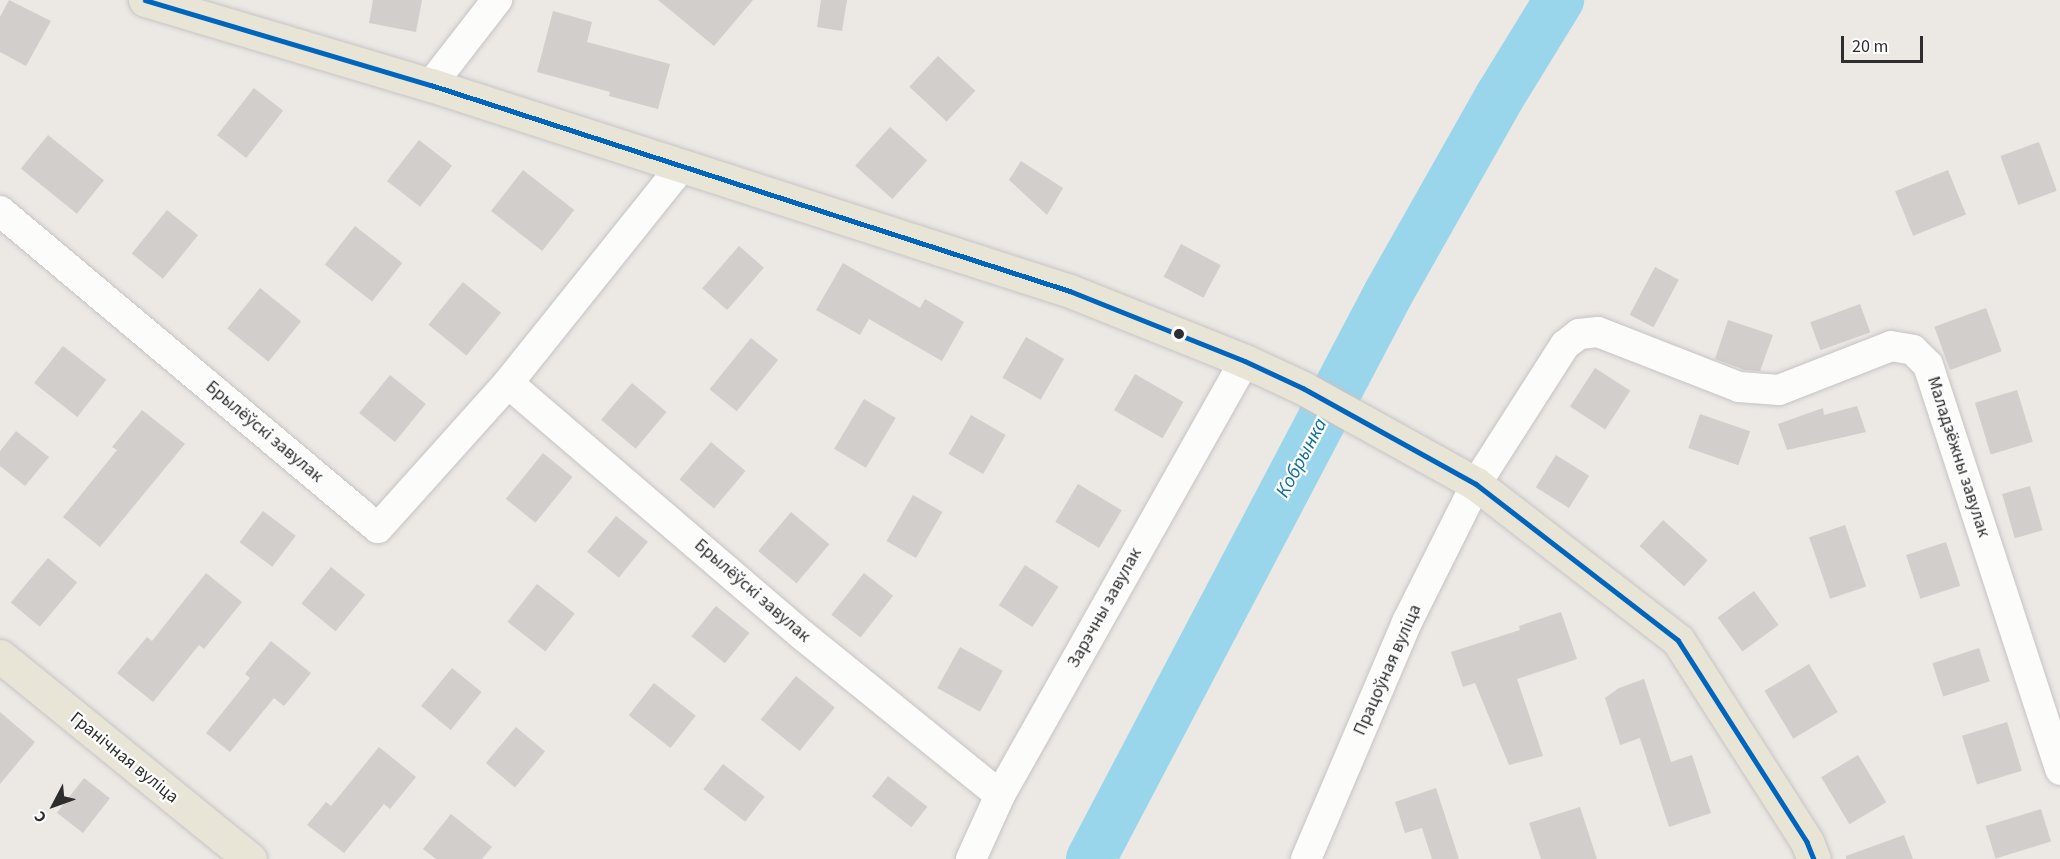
<!DOCTYPE html>
<html>
<head>
<meta charset="utf-8">
<style>
	body { margin:0 }
	#map { position:relative; width:2060px; height:859px; overflow:hidden; background:#ece8e4; font-family:"Source Sans 3",sans-serif }
	div>[style] { position:absolute }
	.river>* { height:50px; margin:-25px; padding:0 25px; transform-origin:25px; border-radius:25px; background:#99d6ec }
	.building>* { inset:0; background:#d1cecb; transform-origin:0 0 }
	.roads { filter:drop-shadow(0 0 2px #c5c4c5) drop-shadow(0 0 2px #c5c4c5) }
	.minor>* { height:30px; margin:-15px; padding:0 15px; transform-origin:15px; border-radius:15px; background:#fcfcfb }
	.major>* { height:33px; margin:-16.5px; padding:0 16.5px; transform-origin:16.5px; border-radius:16.5px; background:#e8e4d6 }
	.bus-1>* { height:4.5px; margin:-2.25px; padding:0 2.25px; transform-origin:2.25px; border-radius:2.25px; background:#0065bd }
	.dots>* { width:16px; height:16px; translate:-50% -50%; box-sizing:border-box; border:3px solid #fff; border-radius:50% }
	span { translate:-50% -50%; white-space:nowrap; text-align:center; line-height:1.15; -webkit-text-stroke:4.5px #fff; paint-order:stroke }
	.street-label { font-size:18px; color:#2e2e2e }
	.water-label { font-size:20px; color:#0d6fa3; font-style:italic }
	.north { position:absolute; left:24px; top:775px; width:60px; height:60px; -webkit-text-stroke:4px #fff; paint-order:stroke; rotate:229deg; font-size:16px; font-weight:700; line-height:24px; text-align:center; color:#2e2e2e }
	.north::after { content:''; display:block; margin:auto; width:21px; height:27px; background:#2e2e2e; clip-path:polygon(50% 0,100% 100%,50% 72%,0 100%) }
	.scale { position:absolute; left:1841px; top:36px; width:82px; height:27px; box-sizing:border-box; border:3px solid #2e2e2e; border-top:0; padding-left:8px; font-size:18px; line-height:21px; white-space:nowrap; color:#2e2e2e; -webkit-text-stroke:4px #fff; paint-order:stroke }
</style>
</head>
<body>
<div id="map">
	<div class="river">
		<div style="left:1091px;top:859px;width:638px;rotate:-62.27deg"></div>
		<div style="left:1388px;top:294px;width:227px;rotate:-60.5deg"></div>
		<div style="left:1500px;top:96px;width:113px;rotate:-58.4deg"></div>
	</div>
	<div class="building">
		<div style="clip-path:polygon(9px 0,51px 21px,26px 66px,0 52px,0 17px)"></div>
		<div style="clip-path:polygon(373px 0,422px 0,416px 32px,369px 23px)"></div>
		<div style="clip-path:polygon(658px 0,753px 0,714px 46px)"></div>
		<div style="clip-path:polygon(821px 0,847px 0,842px 31px,817px 27px)"></div>
		<div style="clip-path:polygon(553px 11px,592px 22px,587px 42px,670px 64px,658px 109px,609px 96px,610px 92px,537px 72px)"></div>
		<div style="left:938px;top:56px;width:51px;height:42px;rotate:43deg"></div>
		<div style="left:254px;top:88px;width:37px;height:60px;rotate:38deg"></div>
		<div style="left:890px;top:127px;width:50px;height:52px;rotate:42deg"></div>
		<div style="left:48px;top:135px;width:72px;height:43px;rotate:39deg"></div>
		<div style="left:419px;top:140px;width:42px;height:52px;rotate:38deg"></div>
		<div style="left:2039px;top:142px;width:52px;height:41px;rotate:70deg"></div>
		<div style="clip-path:polygon(1021px 161px,1063px 188px,1047px 215px,1009px 180px)"></div>
		<div style="left:523px;top:170px;width:65px;height:52px;rotate:38deg"></div>
		<div style="left:1948px;top:170px;width:48px;height:57px;rotate:68deg"></div>
		<div style="left:167px;top:210px;width:40px;height:56px;rotate:39deg"></div>
		<div style="left:355px;top:226px;width:60px;height:49px;rotate:38deg"></div>
		<div style="left:1181px;top:244px;width:45px;height:37px;rotate:28deg"></div>
		<div style="left:739px;top:246px;width:33px;height:56px;rotate:41deg"></div>
		<div style="clip-path:polygon(843px 263px,920px 308px,925px 299px,964px 322px,942px 361px,869px 319px,860px 335px,816px 310px)"></div>
		<div style="left:1655px;top:267px;width:27px;height:54px;rotate:28deg"></div>
		<div style="left:463px;top:282px;width:49px;height:55px;rotate:39deg"></div>
		<div style="left:260px;top:288px;width:53px;height:52px;rotate:39deg"></div>
		<div style="left:1860px;top:304px;width:30px;height:53px;rotate:70deg"></div>
		<div style="left:1986px;top:308px;width:46px;height:55px;rotate:70deg"></div>
		<div style="clip-path:polygon(1728px 320px,1773px 335px,1760px 371px,1745px 370px,1715px 359px)"></div>
		<div style="left:1026px;top:337px;width:44px;height:47px;rotate:30deg"></div>
		<div style="left:751px;top:338px;width:35px;height:66px;rotate:39deg"></div>
		<div style="left:63px;top:346px;width:55px;height:47px;rotate:38deg"></div>
		<div style="left:1595px;top:368px;width:42px;height:46px;rotate:33deg"></div>
		<div style="left:1135px;top:374px;width:56px;height:42px;rotate:30deg"></div>
		<div style="left:390px;top:375px;width:46px;height:49px;rotate:39deg"></div>
		<div style="left:632px;top:383px;width:45px;height:48px;rotate:40deg"></div>
		<div style="left:2017px;top:390px;width:54px;height:44px;rotate:73deg"></div>
		<div style="left:864px;top:399px;width:37px;height:58px;rotate:31deg"></div>
		<div style="clip-path:polygon(1857px 406px,1866px 432px,1787px 450px,1778px 424px,1823px 408px,1824px 415px)"></div>
		<div style="clip-path:polygon(142px 410px,185px 444px,100px 547px,63px 517px,117px 450px,112px 447px)"></div>
		<div style="left:1700px;top:414px;width:53px;height:36px;rotate:19deg"></div>
		<div style="left:971px;top:415px;width:40px;height:45px;rotate:30deg"></div>
		<div style="clip-path:polygon(16px 431px,49px 457px,25px 486px,0 466px,0 451px)"></div>
		<div style="left:711px;top:442px;width:45px;height:49px;rotate:40deg"></div>
		<div style="left:543px;top:453px;width:38px;height:59px;rotate:39deg"></div>
		<div style="left:1556px;top:455px;width:39px;height:38px;rotate:32deg"></div>
		<div style="left:1078px;top:484px;width:51px;height:44px;rotate:31deg"></div>
		<div style="left:2030px;top:486px;width:46px;height:29px;rotate:74deg"></div>
		<div style="left:913px;top:495px;width:34px;height:53px;rotate:30deg"></div>
		<div style="left:263px;top:511px;width:41px;height:39px;rotate:37deg"></div>
		<div style="left:791px;top:512px;width:50px;height:51px;rotate:40deg"></div>
		<div style="left:616px;top:516px;width:41px;height:46px;rotate:39deg"></div>
		<div style="left:1663px;top:520px;width:60px;height:35px;rotate:42deg"></div>
		<div style="left:1845px;top:525px;width:65px;height:38px;rotate:71deg"></div>
		<div style="left:1946px;top:542px;width:46px;height:42px;rotate:72deg"></div>
		<div style="left:48px;top:558px;width:38px;height:58px;rotate:40deg"></div>
		<div style="left:1025px;top:565px;width:40px;height:48px;rotate:33deg"></div>
		<div style="left:331px;top:567px;width:44px;height:47px;rotate:39deg"></div>
		<div style="clip-path:polygon(206px 573px,242px 602px,204px 649px,199px 645px,153px 702px,117px 673px,147px 637px,152px 641px)"></div>
		<div style="left:864px;top:573px;width:37px;height:53px;rotate:38deg"></div>
		<div style="left:537px;top:584px;width:48px;height:48px;rotate:38deg"></div>
		<div style="left:1754px;top:591px;width:42px;height:45px;rotate:54deg"></div>
		<div style="left:716px;top:606px;width:43px;height:39px;rotate:39deg"></div>
		<div style="clip-path:polygon(1561px 612px,1577px 659px,1517px 679px,1543px 756px,1509px 765px,1475px 683px,1463px 687px,1451px 652px,1520px 630px,1519px 626px)"></div>
		<div style="clip-path:polygon(271px 641px,311px 673px,284px 706px,274px 698px,230px 752px,206px 733px,250px 678px,245px 674px)"></div>
		<div style="left:960px;top:647px;width:49px;height:47px;rotate:29deg"></div>
		<div style="left:1979px;top:648px;width:35px;height:49px;rotate:72deg"></div>
		<div style="left:1809px;top:664px;width:56px;height:52px;rotate:59deg"></div>
		<div style="left:452px;top:668px;width:38px;height:49px;rotate:39deg"></div>
		<div style="left:796px;top:676px;width:50px;height:56px;rotate:39deg"></div>
		<div style="clip-path:polygon(1644px 679px,1671px 762px,1692px 755px,1711px 813px,1669px 827px,1640px 738px,1620px 745px,1605px 698px,1619px 688px)"></div>
		<div style="left:654px;top:683px;width:53px;height:41px;rotate:38deg"></div>
		<div style="clip-path:polygon(0 712px,35px 742px,0 784px)"></div>
		<div style="left:2007px;top:722px;width:51px;height:47px;rotate:73deg"></div>
		<div style="left:516px;top:727px;width:38px;height:47px;rotate:40deg"></div>
		<div style="clip-path:polygon(379px 747px,416px 777px,390px 809px,384px 804px,344px 853px,307px 825px,326px 802px,331px 806px)"></div>
		<div style="left:1858px;top:755px;width:55px;height:43px;rotate:59deg"></div>
		<div style="left:723px;top:764px;width:53px;height:32px;rotate:38deg"></div>
		<div style="left:888px;top:776px;width:50px;height:26px;rotate:38deg"></div>
		<div style="left:84px;top:778px;width:33px;height:44px;rotate:38deg"></div>
		<div style="clip-path:polygon(1436px 788px,1459px 859px,1432px 859px,1422px 828px,1405px 833px,1395px 802px)"></div>
		<div style="clip-path:polygon(1580px 807px,1597px 859px,1541px 859px,1529px 823px)"></div>
		<div style="left:2041px;top:809px;width:34px;height:58px;rotate:73deg"></div>
		<div style="clip-path:polygon(451px 814px,492px 847px,482px 859px,436px 859px,423px 849px)"></div>
		<div style="clip-path:polygon(1904px 835px,1913px 859px,1846px 859px,1846px 856px)"></div>
	</div>
	<div class="roads">
		<div class="minor">
			<div style="left:431px;top:85px;width:108px;rotate:-52.2deg"></div>
			<div style="left:0;top:211px;width:493px;rotate:40deg"></div>
			<div style="left:378px;top:528px;width:195px;rotate:-48.1deg"></div>
			<div style="left:508px;top:383px;width:386px;rotate:40.6deg"></div>
			<div style="left:801px;top:634px;width:256px;rotate:39deg"></div>
			<div style="left:508px;top:383px;width:278px;rotate:-51.3deg"></div>
			<div style="left:971px;top:859px;width:70px;rotate:-65.6deg"></div>
			<div style="left:1000px;top:795px;width:498px;rotate:-60.6deg"></div>
			<div style="left:1306px;top:859px;width:258px;rotate:-66.9deg"></div>
			<div style="left:1407px;top:622px;width:154px;rotate:-63.4deg"></div>
			<div style="left:1476px;top:484px;width:165px;rotate:-57.4deg"></div>
			<div style="left:1565px;top:345px;width:18px;rotate:-38deg"></div>
			<div style="left:1579px;top:334px;width:19px;rotate:-6deg"></div>
			<div style="left:1598px;top:332px;width:151px;rotate:21.3deg"></div>
			<div style="left:1739px;top:387px;width:40px;rotate:4.3deg"></div>
			<div style="left:1779px;top:390px;width:120px;rotate:-21.4deg"></div>
			<div style="left:1891px;top:346px;width:22px;rotate:10deg"></div>
			<div style="left:1913px;top:350px;width:21px;rotate:45deg"></div>
			<div style="left:1928px;top:365px;width:426px;rotate:71.9deg"></div>
		</div>
		<div class="major">
			<div style="left:145px;top:0;width:298px;rotate:16.6deg"></div>
			<div style="left:431px;top:85px;width:671px;rotate:17.87deg"></div>
			<div style="left:1070px;top:291px;width:188px;rotate:21.8deg"></div>
			<div style="left:1245px;top:361px;width:64px;rotate:25deg"></div>
			<div style="left:1303px;top:388px;width:198px;rotate:29deg"></div>
			<div style="left:1476px;top:484px;width:255px;rotate:37.7deg"></div>
			<div style="left:1678px;top:640px;width:240px;rotate:57.4deg"></div>
			<div style="left:1807px;top:842px;width:18px;rotate:68deg"></div>
			<div style="left:0;top:656px;width:322px;rotate:39.1deg"></div>
		</div>
	</div>
	<div class="bus-1">
		<div style="left:145px;top:0;width:298px;rotate:16.6deg"></div>
		<div style="left:431px;top:85px;width:671px;rotate:17.87deg"></div>
		<div style="left:1070px;top:291px;width:188px;rotate:21.8deg"></div>
		<div style="left:1245px;top:361px;width:64px;rotate:25deg"></div>
		<div style="left:1303px;top:388px;width:198px;rotate:29deg"></div>
		<div style="left:1476px;top:484px;width:255px;rotate:37.7deg"></div>
		<div style="left:1678px;top:640px;width:240px;rotate:57.4deg"></div>
		<div style="left:1807px;top:842px;width:18px;rotate:68deg"></div>
	</div>
	<div class="dots">
		<div style="left:1179px;top:334px;background:#2e2e2e"></div>
	</div>
	<div class="street-label">
		<span style="left:264px;top:432px;rotate:40deg">Брылёўскі завулак</span>
		<span style="left:1958px;top:457px;rotate:72deg">Маладзёжны завулак</span>
		<span style="left:752px;top:591px;rotate:41deg">Брылёўскі завулак</span>
		<span style="left:1105px;top:608px;rotate:-61deg">Зарэчны завулак</span>
		<span style="left:1388px;top:670px;rotate:-66deg">Працоўная вуліца</span>
		<span style="left:124px;top:758px;rotate:39deg">Гранічная вуліца</span>
	</div>
	<div class="water-label">
		<span style="left:1302px;top:458px;rotate:-62deg">Кобрынка</span>
	</div>
	<div class="north">С</div>
	<div class="scale">20 m</div>
</div>
</body>
</html>
